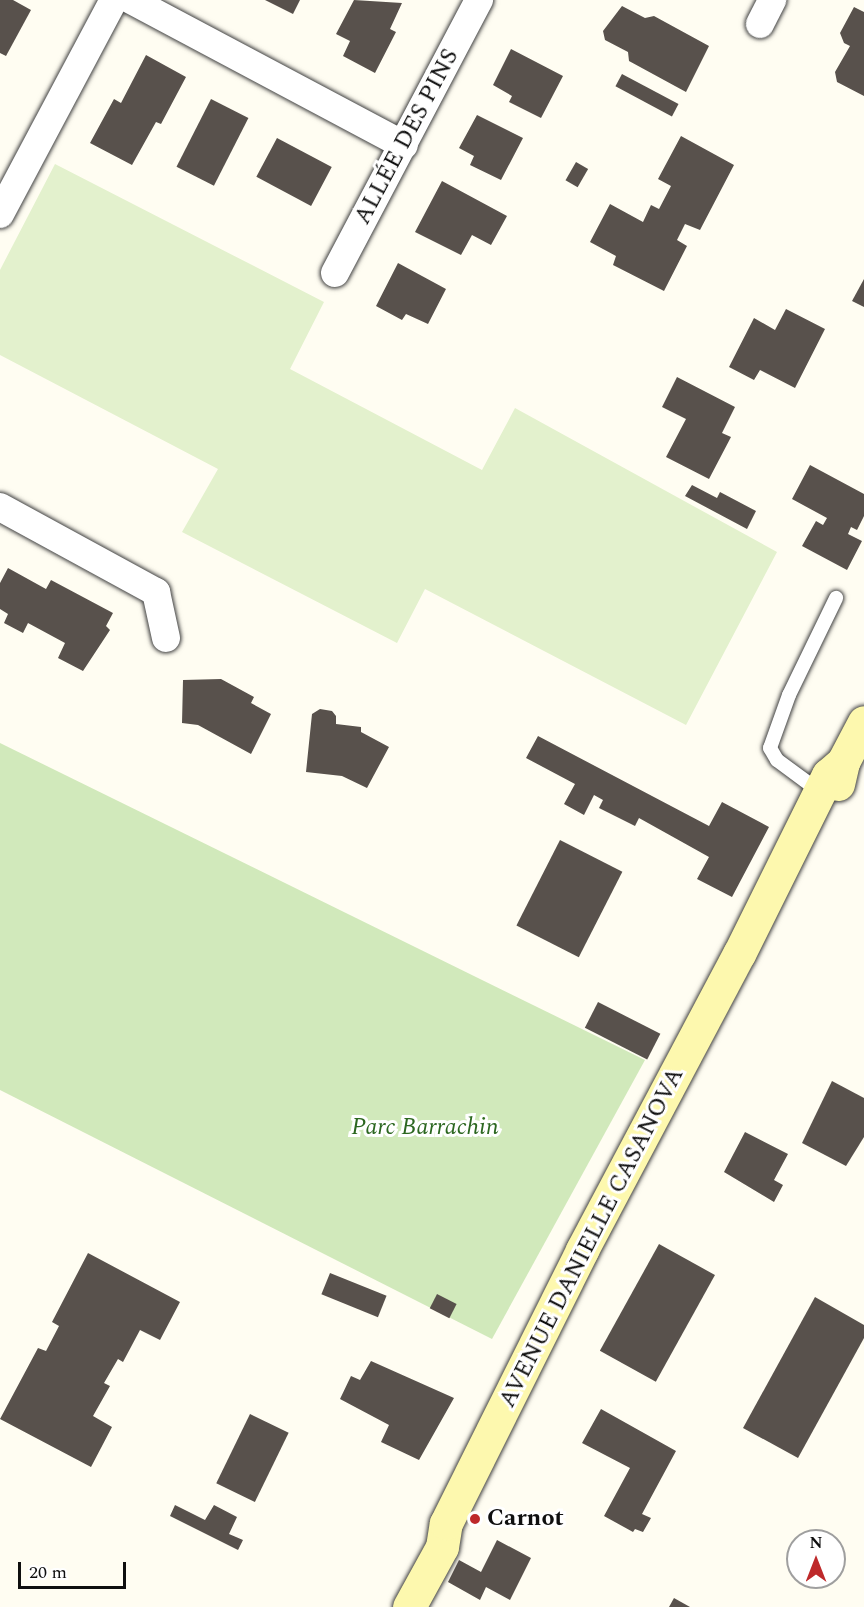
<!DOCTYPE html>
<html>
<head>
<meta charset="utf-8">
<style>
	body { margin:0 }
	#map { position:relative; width:864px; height:1607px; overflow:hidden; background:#fffdf2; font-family:Spectral,serif }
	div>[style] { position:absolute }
	.green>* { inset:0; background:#d1e9bb }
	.pitch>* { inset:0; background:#e3f1cd }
	.building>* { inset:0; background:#58514c; transform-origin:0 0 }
	.roads { filter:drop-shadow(0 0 2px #424242) drop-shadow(0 0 2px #424242) }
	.lane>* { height:14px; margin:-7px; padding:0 7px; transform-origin:7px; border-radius:7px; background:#fff }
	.street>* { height:28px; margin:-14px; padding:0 14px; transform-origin:14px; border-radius:14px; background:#fff }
	.secondary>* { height:33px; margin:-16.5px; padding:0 16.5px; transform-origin:16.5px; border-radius:16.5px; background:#fdf8ae }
	.dots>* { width:16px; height:16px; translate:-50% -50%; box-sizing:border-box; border:3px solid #fff; border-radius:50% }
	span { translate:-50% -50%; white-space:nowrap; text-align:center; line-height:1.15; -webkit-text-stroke:6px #fff; paint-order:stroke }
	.street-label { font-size:24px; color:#0f0f0f }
	.park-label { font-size:24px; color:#2c6720; font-style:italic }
	.poi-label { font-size:24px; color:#0f0f0f; font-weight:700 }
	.left { translate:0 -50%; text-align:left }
	.north { position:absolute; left:786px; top:1529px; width:60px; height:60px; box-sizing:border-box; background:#fff; border:2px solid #9f9f9f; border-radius:50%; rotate:0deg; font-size:16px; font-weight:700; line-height:24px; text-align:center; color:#0f0f0f }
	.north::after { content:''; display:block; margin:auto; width:21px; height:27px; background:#be292a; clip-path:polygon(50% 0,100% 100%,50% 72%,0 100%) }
	.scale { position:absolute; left:18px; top:1562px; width:108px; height:27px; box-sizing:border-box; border:3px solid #0f0f0f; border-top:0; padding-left:8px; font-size:18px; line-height:21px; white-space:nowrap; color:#0f0f0f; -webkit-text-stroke:4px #fff; paint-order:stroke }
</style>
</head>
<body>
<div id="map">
	<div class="green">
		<div style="clip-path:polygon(0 743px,645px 1060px,492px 1339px,0 1090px)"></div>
	</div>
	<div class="pitch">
		<div style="clip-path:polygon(55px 164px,324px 302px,290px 369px,482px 470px,515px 408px,777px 552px,686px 725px,425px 589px,397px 643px,182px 532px,218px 469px,0 355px,0 270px)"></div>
	</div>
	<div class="building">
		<div style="clip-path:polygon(0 0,13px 0,31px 10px,6px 56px,0 53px)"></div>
		<div style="clip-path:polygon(265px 0,300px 0,293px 14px)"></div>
		<div style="clip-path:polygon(354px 0,402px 3px,390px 29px,396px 32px,375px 73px,343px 56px,350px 41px,336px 34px)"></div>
		<div style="clip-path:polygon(622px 6px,645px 18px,654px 16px,709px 46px,686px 92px,629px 61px,628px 52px,605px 40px,603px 31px)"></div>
		<div style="clip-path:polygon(854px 7px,864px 12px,864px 96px,837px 82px,835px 72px,850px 46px,844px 43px,840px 33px)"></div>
		<div style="clip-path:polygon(511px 49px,563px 76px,541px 118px,509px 102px,512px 96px,493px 85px)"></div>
		<div style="clip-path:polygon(146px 55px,186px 77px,161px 124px,156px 122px,132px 165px,90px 143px,114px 99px,121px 103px)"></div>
		<div style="left:622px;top:74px;width:64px;height:14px;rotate:28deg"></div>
		<div style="left:211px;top:99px;width:42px;height:76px;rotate:27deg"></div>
		<div style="clip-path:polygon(477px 115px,523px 138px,501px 180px,470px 165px,474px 156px,459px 148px)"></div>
		<div style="clip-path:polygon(681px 136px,734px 165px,700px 230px,685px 224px,677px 240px,687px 246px,664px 291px,613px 265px,616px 256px,590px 242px,610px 204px,643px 222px,651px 205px,659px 209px,671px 186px,658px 179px)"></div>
		<div style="left:277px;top:138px;width:62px;height:44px;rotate:28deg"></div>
		<div style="left:576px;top:162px;width:14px;height:21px;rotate:30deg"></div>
		<div style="clip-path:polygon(442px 181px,507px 216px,491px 245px,472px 235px,461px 255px,415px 232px)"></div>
		<div style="clip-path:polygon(398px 263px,446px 289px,428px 324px,406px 314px,402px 320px,376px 306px)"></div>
		<div style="clip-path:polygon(864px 279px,864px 307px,852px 301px)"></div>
		<div style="clip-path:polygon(786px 309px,825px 329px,795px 388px,760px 370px,754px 380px,729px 367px,754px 318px,775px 330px)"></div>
		<div style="clip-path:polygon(677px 377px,735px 407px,722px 433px,731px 437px,709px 479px,666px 457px,686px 419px,662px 407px)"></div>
		<div style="clip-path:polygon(810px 465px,864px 494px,864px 516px,857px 530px,851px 527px,848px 534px,862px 541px,847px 570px,802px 546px,816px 521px,823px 525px,827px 518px,792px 499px)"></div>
		<div style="clip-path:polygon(692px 485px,717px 498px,720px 492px,756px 511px,747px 529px,685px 496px)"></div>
		<div style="clip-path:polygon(8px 568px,46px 589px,51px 580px,113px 613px,106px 626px,110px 630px,83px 671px,58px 658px,65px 643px,28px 623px,23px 633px,4px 623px,8px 614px,0 609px,0 583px)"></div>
		<div style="clip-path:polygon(221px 679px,254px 697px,251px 703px,271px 714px,251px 754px,198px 725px,182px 723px,183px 680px)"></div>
		<div style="clip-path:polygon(320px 709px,332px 711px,336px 716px,336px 724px,361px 727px,361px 732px,389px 747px,367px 788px,342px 776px,306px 772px,312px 714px)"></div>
		<div style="clip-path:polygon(538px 736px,709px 826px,722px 802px,769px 827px,732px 897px,697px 879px,709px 857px,639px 818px,635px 826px,599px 808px,603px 800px,594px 795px,584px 815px,564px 804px,575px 784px,526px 758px)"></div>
		<div style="left:560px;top:840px;width:70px;height:96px;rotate:27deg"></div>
		<div style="left:598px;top:1002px;width:70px;height:29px;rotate:27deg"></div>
		<div style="clip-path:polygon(832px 1081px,864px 1098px,864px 1137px,846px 1166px,802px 1143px)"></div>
		<div style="clip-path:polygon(745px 1132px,788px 1154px,774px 1180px,783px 1185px,774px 1202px,724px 1172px)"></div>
		<div style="left:659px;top:1244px;width:64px;height:122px;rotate:29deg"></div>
		<div style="clip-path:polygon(88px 1253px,180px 1302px,160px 1340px,140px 1330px,123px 1362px,118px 1359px,104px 1383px,110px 1386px,93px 1416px,112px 1427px,91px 1467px,0 1419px,38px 1348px,46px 1351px,59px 1326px,52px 1322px)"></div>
		<div style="left:330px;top:1273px;width:61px;height:23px;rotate:22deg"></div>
		<div style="left:437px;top:1294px;width:22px;height:16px;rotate:27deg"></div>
		<div style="clip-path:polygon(815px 1297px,864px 1325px,864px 1338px,798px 1458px,743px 1428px)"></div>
		<div style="clip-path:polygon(371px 1361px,454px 1398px,419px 1460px,381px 1442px,389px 1425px,340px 1399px,351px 1376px,360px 1380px)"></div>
		<div style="clip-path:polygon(601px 1409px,676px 1451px,642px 1514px,651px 1518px,643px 1532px,635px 1529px,633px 1532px,604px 1516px,630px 1468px,582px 1443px)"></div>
		<div style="left:250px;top:1414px;width:43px;height:77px;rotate:26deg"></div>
		<div style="clip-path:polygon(175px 1505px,205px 1520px,214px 1505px,237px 1517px,229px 1534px,243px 1540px,238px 1550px,170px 1516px)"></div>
		<div style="clip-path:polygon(497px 1540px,531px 1558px,510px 1600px,486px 1587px,480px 1600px,448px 1582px,459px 1560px,481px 1572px)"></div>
		<div style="clip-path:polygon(674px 1598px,690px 1607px,669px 1607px)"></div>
	</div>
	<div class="roads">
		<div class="lane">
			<div style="left:819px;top:791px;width:52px;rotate:-143.6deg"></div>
			<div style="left:777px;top:760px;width:14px;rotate:-120deg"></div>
			<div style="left:770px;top:748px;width:56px;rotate:-70.3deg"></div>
			<div style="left:789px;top:695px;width:108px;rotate:-64.1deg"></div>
		</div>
		<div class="street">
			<div style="left:131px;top:0;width:309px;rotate:28deg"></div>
			<div style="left:760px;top:24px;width:27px;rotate:-63deg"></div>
			<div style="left:0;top:214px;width:242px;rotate:-62deg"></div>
			<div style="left:335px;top:273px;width:309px;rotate:-62.2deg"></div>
			<div style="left:0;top:507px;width:178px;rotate:28.6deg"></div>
			<div style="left:156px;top:592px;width:47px;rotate:77.7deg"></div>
		</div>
		<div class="secondary">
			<div style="left:838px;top:784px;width:23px;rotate:-77deg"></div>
			<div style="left:843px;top:762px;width:45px;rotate:-62.3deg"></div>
			<div style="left:409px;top:1607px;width:68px;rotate:-61.2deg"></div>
			<div style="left:442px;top:1547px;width:24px;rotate:-81deg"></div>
			<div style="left:446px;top:1523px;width:305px;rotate:-63.5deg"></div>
			<div style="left:582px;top:1250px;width:335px;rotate:-62.1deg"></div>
			<div style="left:739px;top:954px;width:200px;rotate:-63.6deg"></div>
			<div style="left:828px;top:775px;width:20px;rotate:-41deg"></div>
		</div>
	</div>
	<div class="dots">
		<div style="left:475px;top:1519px;background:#be292a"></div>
	</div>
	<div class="street-label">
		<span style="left:407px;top:137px;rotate:-62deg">ALLÉE DES PINS</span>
		<span style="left:592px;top:1238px;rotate:-63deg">AVENUE DANIELLE CASANOVA</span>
	</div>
	<div class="park-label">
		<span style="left:425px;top:1128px">Parc Barrachin</span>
	</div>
	<div class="poi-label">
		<span class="left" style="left:487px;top:1519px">Carnot</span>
	</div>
	<div class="north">N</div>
	<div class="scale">20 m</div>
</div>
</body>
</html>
